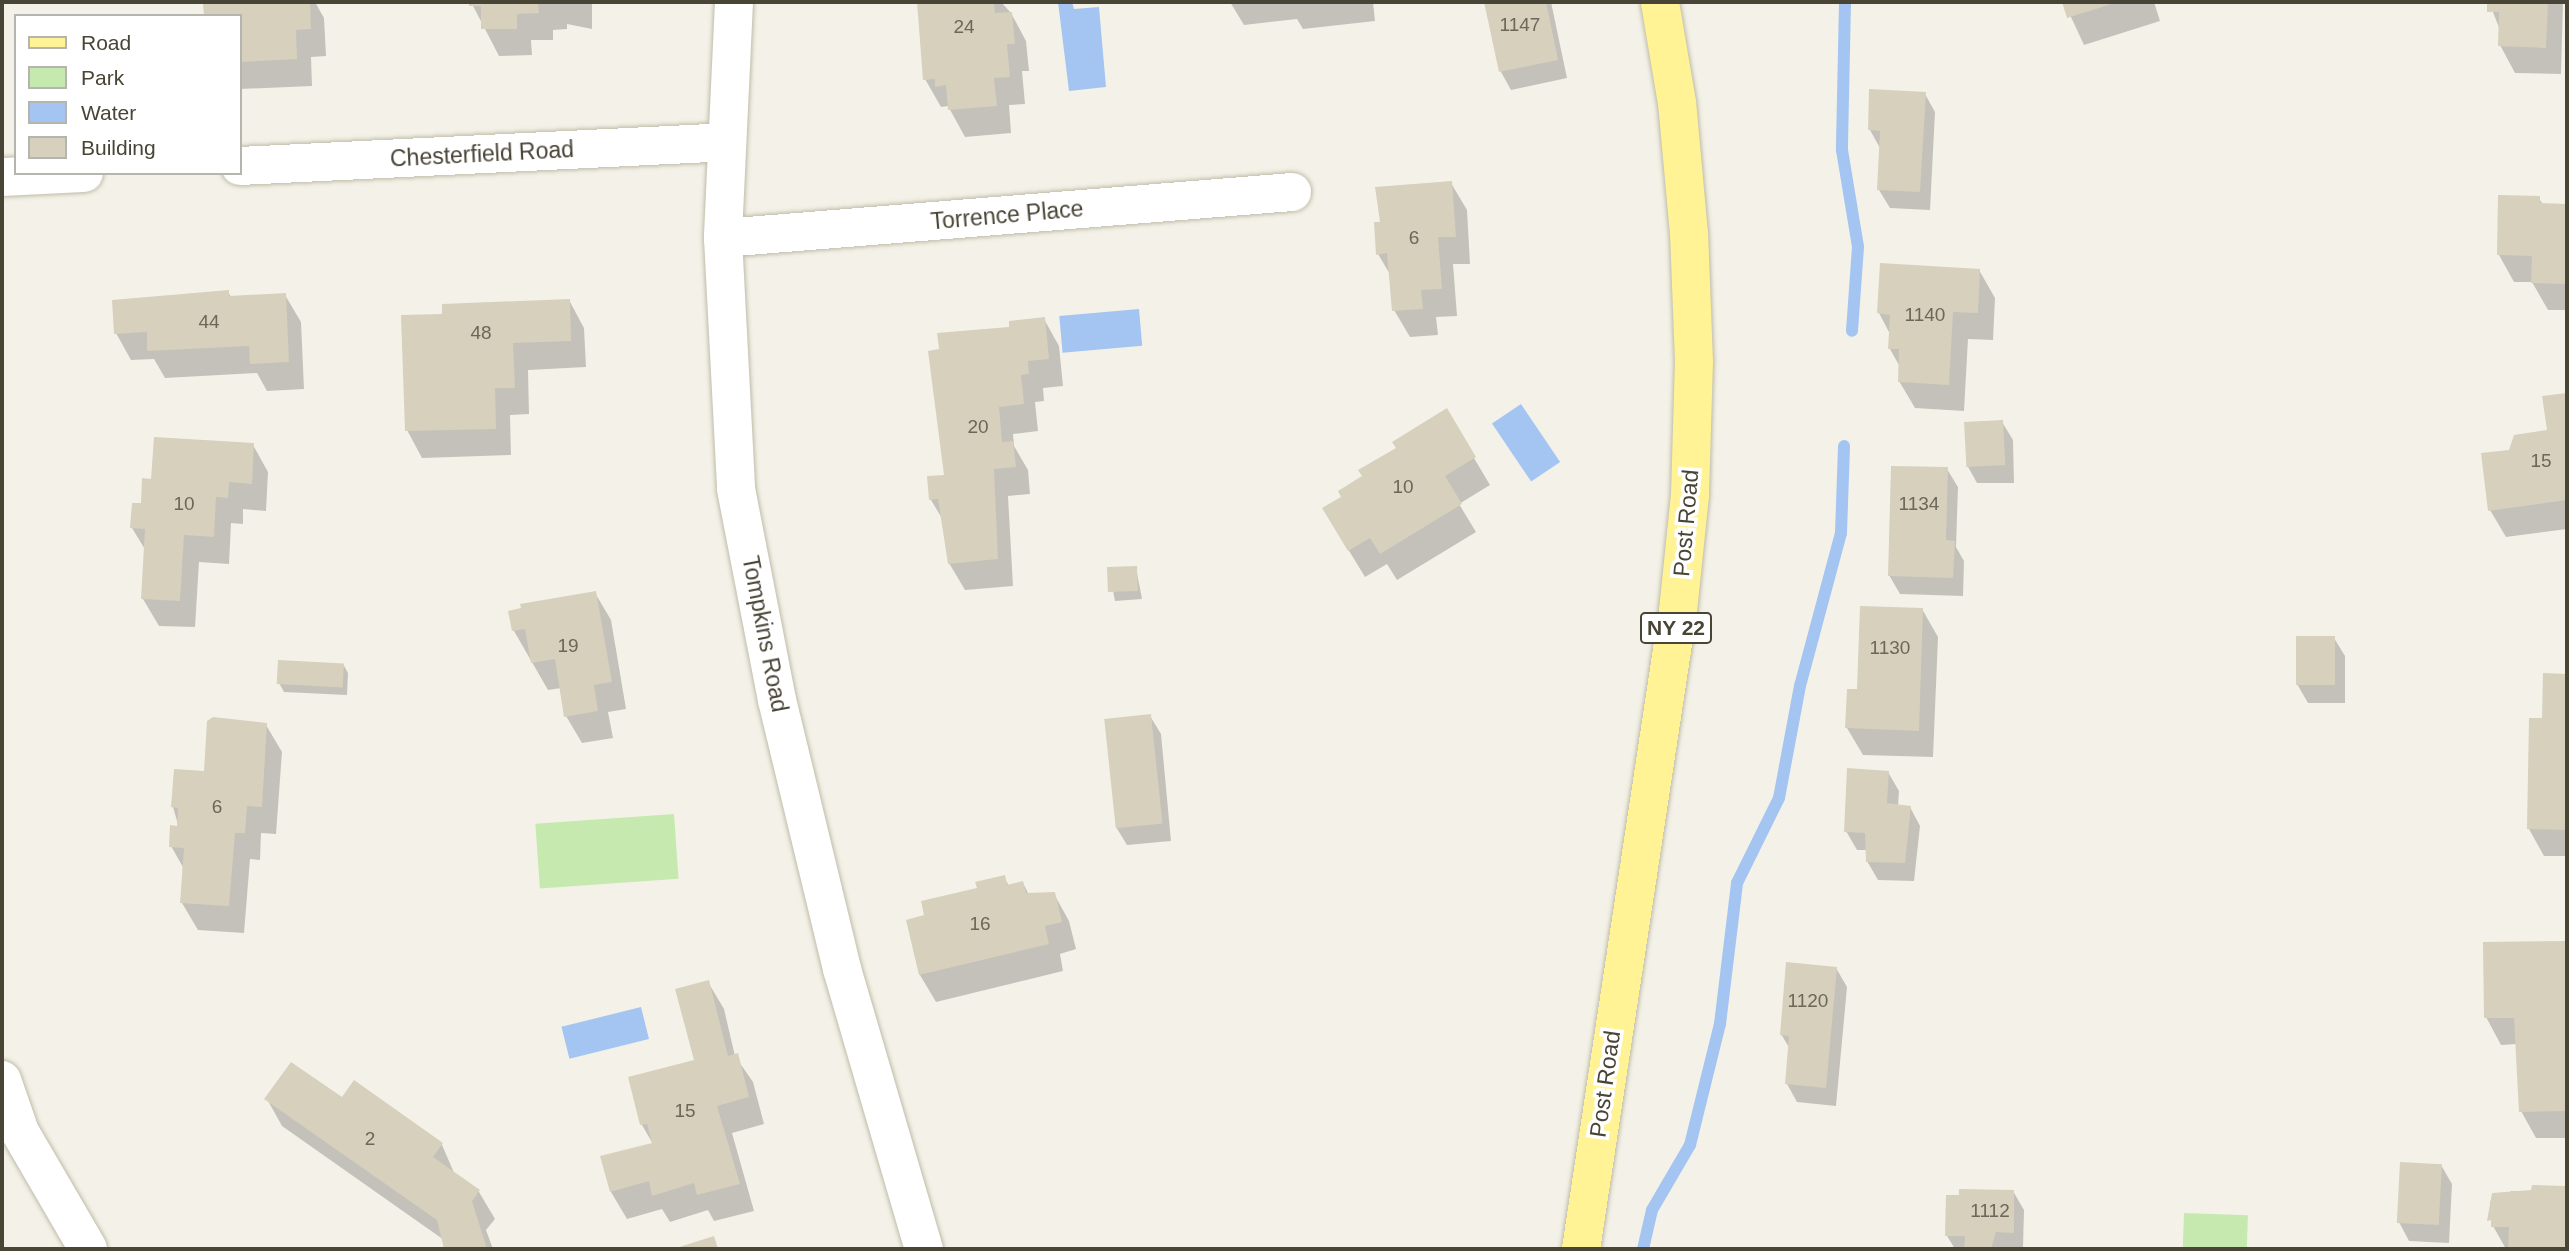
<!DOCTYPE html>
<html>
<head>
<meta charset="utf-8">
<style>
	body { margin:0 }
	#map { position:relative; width:2569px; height:1251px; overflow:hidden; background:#f4f2e8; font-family:Arial,sans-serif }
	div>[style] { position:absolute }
	.green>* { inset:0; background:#c6e9b0; transform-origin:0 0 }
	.water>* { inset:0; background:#a4c5f1; transform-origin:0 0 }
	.shadow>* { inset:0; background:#0003 }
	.stream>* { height:12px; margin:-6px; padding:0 6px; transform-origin:6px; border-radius:6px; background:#a4c5f1 }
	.building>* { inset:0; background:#d6d0bd; transform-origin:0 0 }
	.roads { filter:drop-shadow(0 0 2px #c0bcaa) drop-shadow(0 0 2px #c0bcaa) }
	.minor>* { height:38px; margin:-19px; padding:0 19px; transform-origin:19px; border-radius:19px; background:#fff }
	.major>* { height:38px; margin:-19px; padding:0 19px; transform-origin:19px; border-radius:19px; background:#fff396 }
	span { translate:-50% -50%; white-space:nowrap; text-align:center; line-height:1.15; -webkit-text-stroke:7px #fff; paint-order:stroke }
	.number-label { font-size:19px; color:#6c6758 }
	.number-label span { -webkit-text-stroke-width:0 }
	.shield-label span { padding:2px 5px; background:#fff; border:2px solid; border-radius:5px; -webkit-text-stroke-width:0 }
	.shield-label { font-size:21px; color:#484436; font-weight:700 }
	.street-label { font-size:23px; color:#484436 }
	.frame { position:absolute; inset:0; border:4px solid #484436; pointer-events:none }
	.legend { position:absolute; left:14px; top:14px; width:228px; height:161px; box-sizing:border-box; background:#fff; border:2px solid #b6b4af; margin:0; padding:9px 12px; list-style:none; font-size:21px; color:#484436 }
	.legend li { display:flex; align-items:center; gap:14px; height:35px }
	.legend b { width:35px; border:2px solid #b6b4af }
</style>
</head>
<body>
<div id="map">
	<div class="green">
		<div style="left:674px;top:814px;width:65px;height:139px;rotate:86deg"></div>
		<div style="left:2184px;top:1213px;width:64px;height:36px;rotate:2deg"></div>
	</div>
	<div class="water">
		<div style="clip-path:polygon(1058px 2px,1072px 2px,1074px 9px,1099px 7px,1106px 87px,1069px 91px)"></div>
		<div style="left:1139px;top:309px;width:37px;height:80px;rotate:85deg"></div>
		<div style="left:1521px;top:404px;width:70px;height:35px;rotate:56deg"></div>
		<div style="left:641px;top:1007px;width:33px;height:82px;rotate:76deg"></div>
	</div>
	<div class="shadow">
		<div style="clip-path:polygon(315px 2px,324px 18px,326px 56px,311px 57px,312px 86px,240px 89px,240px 16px,205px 6px)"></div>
		<div style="clip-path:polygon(471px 2px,592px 2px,592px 29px,567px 24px,567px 29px,553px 30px,553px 40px,531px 40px,532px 55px,499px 56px)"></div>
		<div style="clip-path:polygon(919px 2px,1001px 2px,1011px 13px,1026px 41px,1029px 71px,1022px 71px,1025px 104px,1009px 105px,1011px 133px,965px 137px,948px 106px,941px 107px,925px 79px)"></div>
		<div style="clip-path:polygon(1230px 2px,1373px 2px,1375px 21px,1303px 29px,1297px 19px,1244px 25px)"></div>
		<div style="clip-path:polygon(1486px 2px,1551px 2px,1567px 78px,1511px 90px,1501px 72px)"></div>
		<div style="clip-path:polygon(2064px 2px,2154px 2px,2160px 21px,2084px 45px)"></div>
		<div style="clip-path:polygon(2489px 2px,2563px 2px,2561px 74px,2515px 73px,2500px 45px,2500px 30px)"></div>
		<div style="clip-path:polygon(1925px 94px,1935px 112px,1930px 210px,1890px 208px,1879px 190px,1880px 148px,1870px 130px)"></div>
		<div style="clip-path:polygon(1451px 183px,1467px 210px,1470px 264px,1453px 264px,1457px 316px,1436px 317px,1438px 335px,1410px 337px,1394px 310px,1391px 276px,1378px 254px)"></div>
		<div style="clip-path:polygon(2539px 198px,2543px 205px,2567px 205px,2567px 310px,2548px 310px,2532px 282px,2514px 282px,2499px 255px)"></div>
		<div style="clip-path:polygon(1979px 270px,1995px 298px,1993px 340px,1968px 339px,1964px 411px,1915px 408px,1899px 381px,1900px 367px,1890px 349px,1890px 334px,1879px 313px)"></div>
		<div style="clip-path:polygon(228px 292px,231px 297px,285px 295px,301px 322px,304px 389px,267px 391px,257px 373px,165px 378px,154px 359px,131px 360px,116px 333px)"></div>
		<div style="clip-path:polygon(569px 300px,584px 328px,586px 367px,528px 370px,529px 414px,510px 415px,511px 455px,422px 458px,407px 430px,444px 315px)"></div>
		<div style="clip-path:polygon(1044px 319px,1059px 346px,1063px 386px,1043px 388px,1044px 401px,1035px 402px,1038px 431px,1013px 434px,1014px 446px,1028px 470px,1030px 494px,1008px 496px,1013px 586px,965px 590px,949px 563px,943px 520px,931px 500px,946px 476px,1011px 329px)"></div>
		<div style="clip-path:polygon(2567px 395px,2567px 529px,2506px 537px,2490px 510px,2510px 451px,2549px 432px,2544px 398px)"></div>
		<div style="clip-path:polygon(1446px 411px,1490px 485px,1459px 504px,1476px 532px,1397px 580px,1387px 564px,1365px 577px,1340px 536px,1343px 498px)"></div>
		<div style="clip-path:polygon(2002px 422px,2013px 440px,2014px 483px,1977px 483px,1967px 465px)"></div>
		<div style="clip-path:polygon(253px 445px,268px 472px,266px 511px,243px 509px,243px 524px,231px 523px,229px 564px,199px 562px,195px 627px,159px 626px,143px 599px,146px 551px,132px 528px,153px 480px)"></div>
		<div style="clip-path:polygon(1947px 469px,1958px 487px,1956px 547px,1964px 561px,1963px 596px,1900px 594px,1889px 575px)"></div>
		<div style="clip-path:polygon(1136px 568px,1142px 599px,1115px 601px,1109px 570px)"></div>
		<div style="clip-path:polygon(595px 593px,611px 620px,626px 709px,608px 712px,613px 738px,582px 743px,566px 716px,561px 688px,548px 690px,514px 631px,523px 610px)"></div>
		<div style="clip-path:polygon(1922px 609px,1938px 637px,1933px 757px,1863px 755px,1847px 728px,1859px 691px)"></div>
		<div style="clip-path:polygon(2334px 638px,2345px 656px,2345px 703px,2308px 703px,2297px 684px)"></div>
		<div style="clip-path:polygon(343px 664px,348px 673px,347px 695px,284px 692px,279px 683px)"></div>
		<div style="clip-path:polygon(2544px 675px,2567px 675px,2567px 856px,2544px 856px,2529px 829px,2543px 720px)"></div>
		<div style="clip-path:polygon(1150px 716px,1161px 734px,1171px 841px,1127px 845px,1116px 827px)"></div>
		<div style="clip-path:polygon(266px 725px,282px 752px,276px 834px,261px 833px,260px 860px,250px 859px,244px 933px,198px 930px,182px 903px,184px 869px,171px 846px,179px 828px,173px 807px,206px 772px)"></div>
		<div style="clip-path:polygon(1888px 772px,1899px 791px,1898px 806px,1910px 807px,1920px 826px,1914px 881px,1878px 880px,1867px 861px,1867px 850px,1857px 850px,1846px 831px)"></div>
		<div style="clip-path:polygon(1004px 877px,1009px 886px,1023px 883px,1029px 895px,1054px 894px,1069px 921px,1076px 949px,1060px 954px,1063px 971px,936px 1002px,920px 975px,926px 917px)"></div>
		<div style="clip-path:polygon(2567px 943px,2567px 1138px,2536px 1138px,2521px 1111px,2517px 1044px,2501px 1045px,2486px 1017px,2485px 944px)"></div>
		<div style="clip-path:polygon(1836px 968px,1847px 987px,1836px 1106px,1797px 1102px,1787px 1084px,1790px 1049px,1781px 1034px)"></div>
		<div style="clip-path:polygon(708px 982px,724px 1009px,735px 1056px,753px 1082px,764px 1124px,732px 1133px,754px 1211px,714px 1221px,708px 1210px,670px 1222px,662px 1209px,627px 1219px,611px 1192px,602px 1157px,653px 1144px,642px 1125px,696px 1061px)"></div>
		<div style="clip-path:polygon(354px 1083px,442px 1145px,455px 1175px,479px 1192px,495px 1219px,486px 1230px,493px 1249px,446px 1249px,444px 1240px,282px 1126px,267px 1099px,342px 1100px)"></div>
		<div style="clip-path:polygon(2441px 1165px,2452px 1184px,2449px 1243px,2409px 1241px,2399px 1222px)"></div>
		<div style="clip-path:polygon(2533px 1187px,2567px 1188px,2567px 1249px,2506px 1249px,2493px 1226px,2490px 1201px,2511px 1195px,2511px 1191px,2533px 1192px)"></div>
		<div style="clip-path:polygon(2013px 1191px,2024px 1210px,2023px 1249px,1955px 1249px,1947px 1236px)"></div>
	</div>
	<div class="stream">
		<div style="left:1845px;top:2px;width:148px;rotate:91.2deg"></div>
		<div style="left:1842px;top:150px;width:98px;rotate:80.6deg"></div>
		<div style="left:1858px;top:247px;width:84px;rotate:94.1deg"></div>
		<div style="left:1643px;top:1249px;width:40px;rotate:-77deg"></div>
		<div style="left:1652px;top:1210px;width:75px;rotate:-59.7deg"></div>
		<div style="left:1690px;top:1145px;width:125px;rotate:-76.1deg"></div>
		<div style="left:1720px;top:1024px;width:142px;rotate:-83.1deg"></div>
		<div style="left:1737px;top:883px;width:95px;rotate:-63.7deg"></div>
		<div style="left:1779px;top:798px;width:114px;rotate:-79.4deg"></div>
		<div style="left:1800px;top:686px;width:158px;rotate:-75deg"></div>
		<div style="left:1841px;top:533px;width:87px;rotate:-88deg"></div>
	</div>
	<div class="building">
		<div style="clip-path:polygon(310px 2px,311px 29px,296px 30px,297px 59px,240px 62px,240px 16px,204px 16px,203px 4px)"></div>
		<div style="clip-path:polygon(469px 2px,538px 2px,539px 13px,517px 14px,517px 29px,481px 29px,481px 6px,469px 6px)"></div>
		<div style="clip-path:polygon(917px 2px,994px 2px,995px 13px,1012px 12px,1015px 44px,1007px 44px,1010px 77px,994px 78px,997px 106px,948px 110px,946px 85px,935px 87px,935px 79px,923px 80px)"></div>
		<div style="clip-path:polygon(1484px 2px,1546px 2px,1558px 60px,1499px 72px)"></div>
		<div style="clip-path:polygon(2062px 2px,2118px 2px,2067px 18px)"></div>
		<div style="clip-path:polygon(2487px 2px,2548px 2px,2546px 48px,2498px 46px,2499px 12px,2487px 12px)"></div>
		<div style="clip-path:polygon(1869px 89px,1926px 92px,1920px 192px,1877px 190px,1880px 131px,1868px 130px)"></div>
		<div style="clip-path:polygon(1452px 181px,1456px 237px,1438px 237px,1442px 289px,1421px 290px,1423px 309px,1392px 311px,1387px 253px,1376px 255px,1374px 222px,1380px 222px,1375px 187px)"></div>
		<div style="clip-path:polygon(2498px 195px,2540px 196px,2540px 203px,2567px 204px,2567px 284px,2531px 283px,2532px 256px,2497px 255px)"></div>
		<div style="clip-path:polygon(1880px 263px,1980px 269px,1978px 313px,1953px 312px,1949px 385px,1898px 382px,1899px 349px,1888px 349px,1890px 315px,1877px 313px)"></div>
		<div style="clip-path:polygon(229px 290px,229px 296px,286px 293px,289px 362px,250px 364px,249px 346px,147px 351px,147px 332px,114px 334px,112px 300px)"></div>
		<div style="clip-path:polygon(570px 299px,571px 341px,513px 343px,515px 388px,495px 388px,496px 429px,405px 431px,401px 315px,442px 314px,442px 304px)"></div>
		<div style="clip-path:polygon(1045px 317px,1049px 359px,1028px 361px,1029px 374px,1021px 375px,1024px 404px,999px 407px,1002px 442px,1013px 441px,1016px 467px,994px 469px,998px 559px,948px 564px,938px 499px,929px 500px,927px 476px,944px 475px,928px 351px,939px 349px,937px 333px,1009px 327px,1009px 321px)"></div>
		<div style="clip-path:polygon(2567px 393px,2567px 500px,2488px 511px,2481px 453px,2509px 450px,2514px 435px,2547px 430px,2542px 396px)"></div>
		<div style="clip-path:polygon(1447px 408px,1476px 457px,1445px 476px,1462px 504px,1380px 554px,1370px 538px,1348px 551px,1322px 508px,1341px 497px,1338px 491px,1362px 476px,1358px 470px,1396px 448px,1392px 442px)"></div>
		<div style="left:2003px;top:420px;width:45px;height:39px;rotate:87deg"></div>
		<div style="clip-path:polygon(154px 437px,254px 443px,252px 484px,229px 482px,228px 498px,216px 497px,214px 537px,184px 535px,180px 601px,141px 599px,145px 529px,130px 528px,132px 503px,141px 503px,142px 478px,151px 479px)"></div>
		<div style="clip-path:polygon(1891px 466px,1948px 467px,1946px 540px,1955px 541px,1953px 578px,1888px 576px)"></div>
		<div style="left:1137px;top:566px;width:25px;height:30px;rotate:88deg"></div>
		<div style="clip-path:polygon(596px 591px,612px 682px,594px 685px,598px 711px,564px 717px,555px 659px,531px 663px,525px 629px,512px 631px,508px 611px,521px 608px,520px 604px)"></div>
		<div style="clip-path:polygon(1860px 606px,1923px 608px,1919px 731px,1845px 728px,1847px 689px,1857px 689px)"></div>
		<div style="left:2296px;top:636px;width:39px;height:49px"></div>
		<div style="left:278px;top:660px;width:66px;height:24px;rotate:3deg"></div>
		<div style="clip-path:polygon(2543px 673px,2567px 674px,2567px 830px,2527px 829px,2529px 718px,2542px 718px)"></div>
		<div style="left:1151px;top:714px;width:110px;height:47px;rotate:84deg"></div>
		<div style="clip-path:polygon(213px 717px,267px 723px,262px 807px,247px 806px,245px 833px,235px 833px,229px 906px,180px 903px,184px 848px,169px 847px,170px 825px,177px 826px,178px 808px,171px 807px,174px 769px,204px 771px,207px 721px)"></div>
		<div style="clip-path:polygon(1847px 768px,1889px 771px,1887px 803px,1911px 806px,1905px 863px,1866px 862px,1865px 833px,1844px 832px)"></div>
		<div style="clip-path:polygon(1005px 875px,1007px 885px,1023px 881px,1026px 893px,1055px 892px,1062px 922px,1045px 926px,1049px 944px,919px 975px,906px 920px,924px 915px,921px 901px,977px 888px,975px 882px)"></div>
		<div style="clip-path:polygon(2567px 941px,2567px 1111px,2519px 1112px,2514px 1018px,2484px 1018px,2483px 942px)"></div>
		<div style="clip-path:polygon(1786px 962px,1837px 967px,1826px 1088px,1785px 1084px,1789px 1036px,1780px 1035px)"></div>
		<div style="clip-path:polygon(709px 980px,728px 1056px,738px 1053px,749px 1097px,717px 1106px,740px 1184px,697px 1195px,694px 1183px,652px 1196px,649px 1181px,610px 1192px,600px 1156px,652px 1143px,647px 1124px,640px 1125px,628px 1077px,694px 1060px,675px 989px)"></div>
		<div style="clip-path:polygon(291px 1062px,342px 1097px,354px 1080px,443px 1143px,433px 1157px,480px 1190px,472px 1201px,487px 1249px,444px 1249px,437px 1220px,264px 1099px)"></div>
		<div style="left:2400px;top:1162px;width:42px;height:61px;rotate:3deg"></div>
		<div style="clip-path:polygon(2532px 1185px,2567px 1186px,2567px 1249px,2508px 1249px,2509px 1227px,2491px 1227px,2491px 1220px,2487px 1221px,2492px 1193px,2531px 1190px)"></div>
		<div style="clip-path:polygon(1959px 1189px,2014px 1190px,2014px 1233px,1996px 1232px,1991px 1249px,1964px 1249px,1965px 1236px,1945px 1236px,1946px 1195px,1959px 1195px)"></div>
		<div style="clip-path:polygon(714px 1236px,718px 1249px,673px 1249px)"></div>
	</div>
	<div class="roads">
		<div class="minor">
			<div style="left:734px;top:2px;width:236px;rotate:92.7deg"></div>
			<div style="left:723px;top:238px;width:251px;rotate:87deg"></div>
			<div style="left:736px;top:489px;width:215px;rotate:79deg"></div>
			<div style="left:777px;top:700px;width:277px;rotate:76.4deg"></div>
			<div style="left:842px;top:969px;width:292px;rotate:73.7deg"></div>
			<div style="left:240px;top:166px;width:485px;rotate:-2.8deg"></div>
			<div style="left:2px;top:177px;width:82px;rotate:-2.8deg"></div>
			<div style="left:723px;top:238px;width:571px;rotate:-4.62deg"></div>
			<div style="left:2px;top:1080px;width:55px;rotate:70.9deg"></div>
			<div style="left:20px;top:1132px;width:135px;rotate:59.8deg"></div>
		</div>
		<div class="major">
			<div style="left:1581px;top:1249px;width:645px;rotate:-81.36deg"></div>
			<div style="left:1678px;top:611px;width:117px;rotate:-84.1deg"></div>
			<div style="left:1690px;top:495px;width:133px;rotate:-88.3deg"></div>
			<div style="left:1694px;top:362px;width:128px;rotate:-92.2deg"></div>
			<div style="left:1689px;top:234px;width:132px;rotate:-95.2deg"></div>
			<div style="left:1677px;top:103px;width:102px;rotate:-99.6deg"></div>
		</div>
	</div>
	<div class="number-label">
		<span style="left:1520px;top:25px">1147</span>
		<span style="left:964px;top:27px">24</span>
		<span style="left:1414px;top:238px">6</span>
		<span style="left:1925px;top:315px">1140</span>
		<span style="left:209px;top:322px">44</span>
		<span style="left:481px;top:333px">48</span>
		<span style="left:978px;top:427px">20</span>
		<span style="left:2541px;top:461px">15</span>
		<span style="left:1403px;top:487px">10</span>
		<span style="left:184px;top:504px">10</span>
		<span style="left:1919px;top:504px">1134</span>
		<span style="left:568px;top:646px">19</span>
		<span style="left:1890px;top:648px">1130</span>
		<span style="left:217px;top:807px">6</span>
		<span style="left:980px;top:924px">16</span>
		<span style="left:1808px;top:1001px">1120</span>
		<span style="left:685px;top:1111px">15</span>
		<span style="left:370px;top:1139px">2</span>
		<span style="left:1990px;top:1211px">1112</span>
	</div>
	<div class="shield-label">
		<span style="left:1676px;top:628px">NY 22</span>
	</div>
	<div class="street-label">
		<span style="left:482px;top:154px;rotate:-3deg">Chesterfield Road</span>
		<span style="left:1007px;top:215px;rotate:-5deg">Torrence Place</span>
		<span style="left:1686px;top:523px;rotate:-85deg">Post Road</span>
		<span style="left:765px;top:634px;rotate:79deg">Tompkins Road</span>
		<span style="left:1605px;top:1084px;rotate:-82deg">Post Road</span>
	</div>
	<div class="frame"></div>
	<ul class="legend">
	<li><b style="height:9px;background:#fff396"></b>Road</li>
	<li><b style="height:19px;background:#c6e9b0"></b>Park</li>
	<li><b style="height:19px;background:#a4c5f1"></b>Water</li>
	<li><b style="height:19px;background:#d6d0bd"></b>Building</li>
	</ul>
</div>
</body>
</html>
